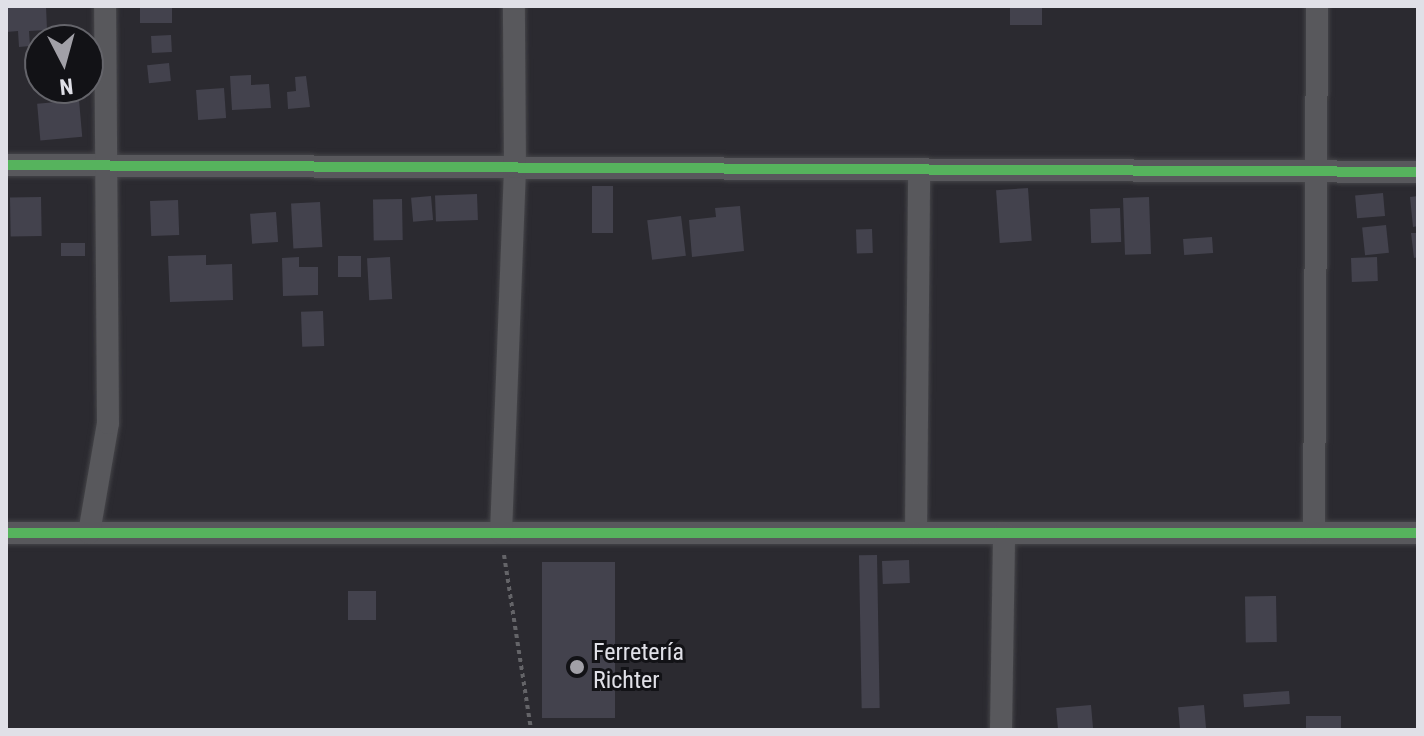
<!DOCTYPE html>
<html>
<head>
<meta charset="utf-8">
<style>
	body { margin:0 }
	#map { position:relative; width:1424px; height:736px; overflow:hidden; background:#2b2a30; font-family:"Roboto Condensed",sans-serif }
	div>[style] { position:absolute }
	.building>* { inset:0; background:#43424d; transform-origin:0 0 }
	.path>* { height:4px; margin-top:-2px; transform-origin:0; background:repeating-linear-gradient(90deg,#646468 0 4px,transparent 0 8px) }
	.roads { filter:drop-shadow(0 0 2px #454549) drop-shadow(0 0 2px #454549) }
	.street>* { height:22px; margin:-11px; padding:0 11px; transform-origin:11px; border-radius:11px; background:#58585c }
	.cycleway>* { height:10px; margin:-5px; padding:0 5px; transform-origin:5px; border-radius:5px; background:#56b35d }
	.dots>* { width:22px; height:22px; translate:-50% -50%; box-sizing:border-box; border:4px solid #121216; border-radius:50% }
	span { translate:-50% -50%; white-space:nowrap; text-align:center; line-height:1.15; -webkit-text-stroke:6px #121216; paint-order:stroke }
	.poi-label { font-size:24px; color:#e0e0e7 }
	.left { translate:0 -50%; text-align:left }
	.frame { position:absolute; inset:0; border:8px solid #e0e0e7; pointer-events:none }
	.north { position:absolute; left:24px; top:24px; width:80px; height:80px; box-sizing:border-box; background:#121216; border:2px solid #64646a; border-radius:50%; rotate:174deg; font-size:22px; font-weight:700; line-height:32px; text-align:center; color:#e0e0e7 }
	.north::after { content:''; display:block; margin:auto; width:28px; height:36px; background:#a1a0a7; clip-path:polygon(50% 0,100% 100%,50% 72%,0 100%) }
</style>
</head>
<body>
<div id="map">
	<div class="building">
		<div style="clip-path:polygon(46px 6px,47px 30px,29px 31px,30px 46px,19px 47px,18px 31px,6px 32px,6px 7px)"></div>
		<div style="left:140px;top:6px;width:32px;height:17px"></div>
		<div style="left:1010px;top:6px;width:32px;height:19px"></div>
		<div style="left:171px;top:35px;width:17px;height:20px;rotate:87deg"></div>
		<div style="left:169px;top:63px;width:18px;height:22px;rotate:84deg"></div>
		<div style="clip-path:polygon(251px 75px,251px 85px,269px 84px,271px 108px,232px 110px,230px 76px)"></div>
		<div style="clip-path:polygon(306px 76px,310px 107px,288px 109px,287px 92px,296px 91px,295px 77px)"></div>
		<div style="left:224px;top:88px;width:30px;height:28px;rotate:86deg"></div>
		<div style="left:79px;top:100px;width:37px;height:42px;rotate:85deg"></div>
		<div style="left:592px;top:186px;width:21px;height:47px"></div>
		<div style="left:1028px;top:188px;width:53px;height:32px;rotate:86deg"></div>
		<div style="left:1383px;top:193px;width:23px;height:28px;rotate:85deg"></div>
		<div style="left:477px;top:194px;width:26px;height:42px;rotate:88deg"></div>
		<div style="left:431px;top:196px;width:24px;height:20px;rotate:85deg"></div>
		<div style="clip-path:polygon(1418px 196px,1418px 226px,1413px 227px,1410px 197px)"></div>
		<div style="left:41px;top:197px;width:39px;height:31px;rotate:89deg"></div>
		<div style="left:1149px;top:197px;width:57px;height:26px;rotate:88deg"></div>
		<div style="left:402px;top:199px;width:41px;height:29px;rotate:89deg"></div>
		<div style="left:178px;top:200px;width:35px;height:28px;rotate:88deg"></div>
		<div style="left:320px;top:202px;width:45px;height:29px;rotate:87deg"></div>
		<div style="clip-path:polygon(740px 206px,744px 251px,692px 257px,689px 220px,716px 217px,715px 208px)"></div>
		<div style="left:1120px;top:208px;width:34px;height:30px;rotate:88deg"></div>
		<div style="left:276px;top:212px;width:30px;height:26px;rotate:86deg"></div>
		<div style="left:681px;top:216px;width:40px;height:34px;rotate:83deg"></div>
		<div style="left:1386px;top:225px;width:28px;height:24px;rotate:84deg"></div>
		<div style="left:872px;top:229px;width:24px;height:16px;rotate:88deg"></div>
		<div style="clip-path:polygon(1411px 233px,1418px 233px,1418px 257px,1414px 258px)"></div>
		<div style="left:1212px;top:237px;width:16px;height:29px;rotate:86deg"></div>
		<div style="left:85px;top:243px;width:13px;height:24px;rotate:90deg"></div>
		<div style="clip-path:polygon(206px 255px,206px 265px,232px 264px,233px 300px,170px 302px,168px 256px)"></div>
		<div style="left:338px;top:256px;width:23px;height:21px"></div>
		<div style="clip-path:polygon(299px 257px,299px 267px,318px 267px,318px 295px,283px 296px,282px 258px)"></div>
		<div style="left:390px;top:257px;width:42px;height:23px;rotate:87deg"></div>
		<div style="left:1377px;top:257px;width:24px;height:26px;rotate:88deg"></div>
		<div style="left:323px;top:311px;width:35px;height:22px;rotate:88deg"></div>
		<div style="left:877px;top:555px;width:153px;height:18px;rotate:89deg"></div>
		<div style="left:909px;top:560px;width:23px;height:27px;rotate:88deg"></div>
		<div style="left:615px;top:562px;width:156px;height:73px;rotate:90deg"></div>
		<div style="left:348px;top:591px;width:28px;height:29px"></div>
		<div style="left:1276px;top:596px;width:46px;height:31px;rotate:89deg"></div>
		<div style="left:1289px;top:691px;width:13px;height:46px;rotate:86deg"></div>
		<div style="left:1091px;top:705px;width:25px;height:35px;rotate:85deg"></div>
		<div style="left:1204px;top:705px;width:25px;height:26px;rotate:85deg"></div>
		<div style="left:1306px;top:716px;width:35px;height:14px"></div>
	</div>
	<div class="path">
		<div style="left:504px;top:555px;width:177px;rotate:81.2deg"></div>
	</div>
	<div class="roads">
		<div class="street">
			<div style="left:6px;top:165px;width:1412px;rotate:0.28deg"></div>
			<div style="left:6px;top:533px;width:1412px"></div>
			<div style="left:89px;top:533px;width:112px;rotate:-80.2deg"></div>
			<div style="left:108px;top:423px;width:417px;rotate:-90.4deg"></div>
			<div style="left:501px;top:533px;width:366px;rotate:-87.8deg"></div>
			<div style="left:515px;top:167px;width:161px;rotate:-90.4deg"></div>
			<div style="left:916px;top:533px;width:364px;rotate:-89.5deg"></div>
			<div style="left:1314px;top:533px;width:527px;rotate:-89.67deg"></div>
			<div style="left:1001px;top:730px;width:197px;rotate:-89.1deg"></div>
		</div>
	</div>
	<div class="cycleway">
		<div style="left:6px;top:165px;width:1412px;rotate:0.28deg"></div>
		<div style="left:6px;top:533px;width:1412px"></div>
	</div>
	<div class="dots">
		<div style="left:577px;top:667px;background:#a1a0a7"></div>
	</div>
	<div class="poi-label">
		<span class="left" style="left:593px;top:667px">Ferretería<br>Richter</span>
	</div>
	<div class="frame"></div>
	<div class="north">N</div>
</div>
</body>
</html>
